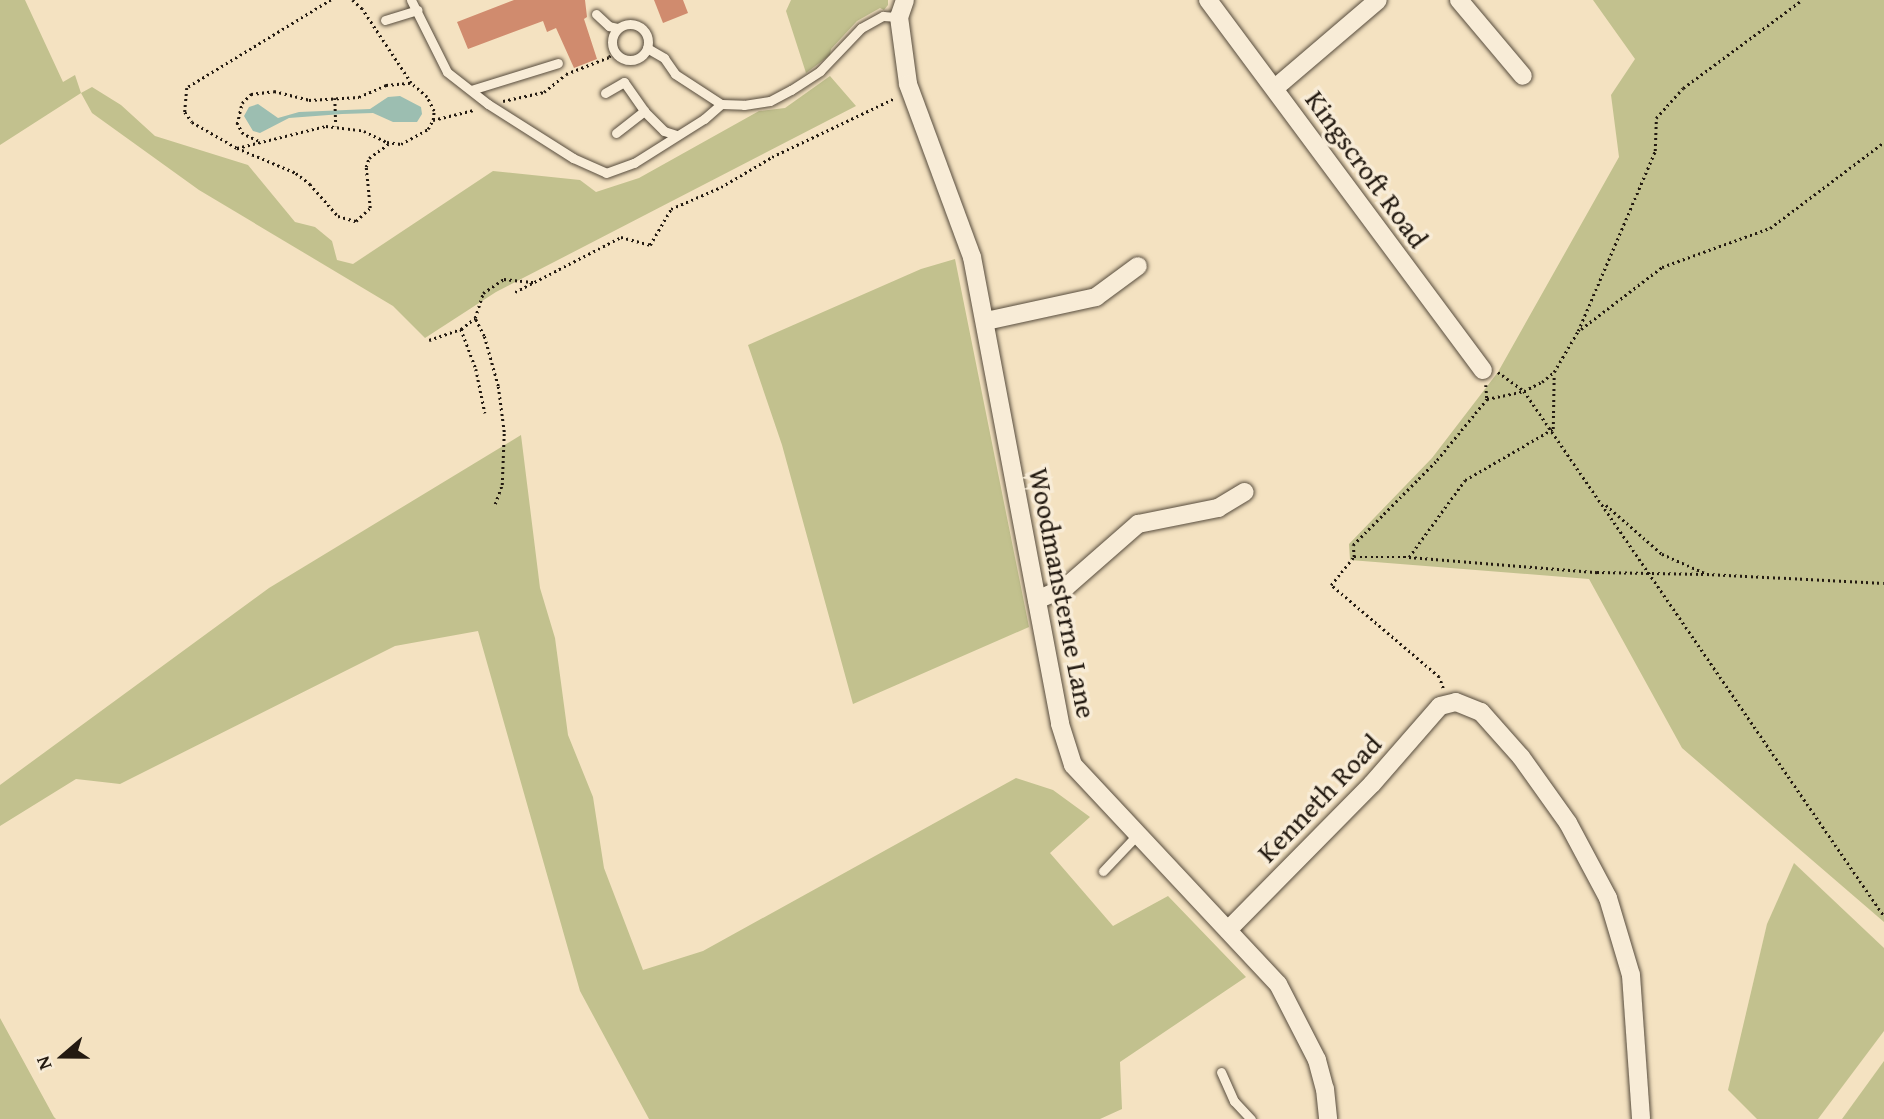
<!DOCTYPE html>
<html>
<head>
<meta charset="utf-8">
<style>
	body { margin:0 }
	#map { position:relative; width:1884px; height:1119px; overflow:hidden; background:#f4e2c1; font-family:"Gentium Book Plus",serif }
	div>[style] { position:absolute }
	.green>* { inset:0; background:#c2c18e }
	.water>* { inset:0; background:#9cbeb1 }
	.building>* { inset:0; background:#d08b6e }
	.path>* { height:2.5px; margin-top:-1.25px; transform-origin:0; background:repeating-linear-gradient(90deg,#231a11 0 2px,transparent 0 5.5px) }
	.roads { filter:drop-shadow(0 0 2px #574c3d) drop-shadow(0 0 2px #574c3d) }
	.lane>* { height:9px; margin:-4.5px; padding:0 4.5px; transform-origin:4.5px; border-radius:4.5px; background:#f8ecd7 }
	.lane>.ring { margin:-4.5px; padding:0; box-sizing:content-box; background:none; border:9px solid #f8ecd7; border-radius:50% }
	.street>* { height:18px; margin:-9px; padding:0 9px; transform-origin:9px; border-radius:9px; background:#f8ecd7 }
	span { translate:-50% -50%; white-space:nowrap; text-align:center; line-height:1.15; -webkit-text-stroke:7px #f8ecd7; paint-order:stroke }
	.street-label { font-size:28px; color:#231a11 }
	.north { position:absolute; left:28px; top:1021px; width:70px; height:70px; -webkit-text-stroke:5px #f8ecd7; paint-order:stroke; rotate:250deg; font-size:19px; font-weight:700; line-height:28px; text-align:center; color:#231a11 }
	.north::after { content:''; display:block; margin:auto; width:24px; height:32px; background:#231a11; clip-path:polygon(50% 0,100% 100%,50% 72%,0 100%) }
</style>
</head>
<body>
<div id="map">
	<div class="green">
		<div style="clip-path:polygon(0 0,25px 0,63px 82px,75px 75px,81px 93px,92px 87px,121px 105px,155px 136px,248px 165px,295px 222px,315px 227px,332px 241px,337px 260px,353px 264px,493px 171px,580px 180px,596px 192px,639px 178px,759px 111px,785px 108px,830px 76px,856px 106px,496px 292px,425px 338px,393px 306px,199px 190px,92px 113px,81px 93px,0 145px)"></div>
		<div style="clip-path:polygon(791px 0,888px 0,888px 5px,884px 10px,880px 8px,857px 21px,831px 49px,830px 55px,806px 73px,786px 11px)"></div>
		<div style="clip-path:polygon(1593px 0,1884px 0,1884px 922px,1682px 748px,1589px 579px,1350px 560px,1349px 544px,1432px 458px,1498px 372px,1619px 157px,1611px 95px,1635px 59px)"></div>
		<div style="clip-path:polygon(955px 259px,1029px 627px,853px 704px,782px 445px,748px 345px,921px 269px)"></div>
		<div style="clip-path:polygon(521px 435px,540px 588px,555px 638px,568px 735px,593px 797px,604px 868px,643px 970px,703px 951px,1016px 778px,1053px 790px,1090px 817px,1050px 853px,1113px 926px,1168px 896px,1246px 977px,1120px 1062px,1122px 1109px,1100px 1119px,649px 1119px,580px 991px,478px 631px,395px 646px,120px 784px,76px 779px,0 826px,0 785px,269px 588px)"></div>
		<div style="clip-path:polygon(1794px 863px,1884px 948px,1884px 1031px,1818px 1119px,1757px 1119px,1728px 1090px,1767px 924px)"></div>
		<div style="clip-path:polygon(0 1018px,54px 1117px,56px 1119px,0 1119px)"></div>
		<div style="clip-path:polygon(1884px 1061px,1884px 1119px,1842px 1119px)"></div>
	</div>
	<div class="water">
		<div style="clip-path:polygon(400px 96px,421px 107px,422px 114px,417px 122px,393px 122px,373px 113px,342px 114px,289px 118px,260px 133px,253px 131px,244px 116px,249px 107px,258px 104px,278px 118px,299px 112px,370px 109px,388px 97px)"></div>
	</div>
	<div class="building">
		<div style="clip-path:polygon(514px 0,585px 0,587px 17px,584px 19px,597px 59px,574px 68px,556px 28px,547px 32px,543px 21px,468px 49px,457px 22px)"></div>
		<div style="clip-path:polygon(654px 0,683px 0,688px 13px,663px 23px)"></div>
	</div>
	<div class="path">
		<div style="left:331px;top:0;width:169px;rotate:148.6deg"></div>
		<div style="left:187px;top:88px;width:24px;rotate:95deg"></div>
		<div style="left:185px;top:112px;width:12px;rotate:55deg"></div>
		<div style="left:192px;top:122px;width:52px;rotate:30deg"></div>
		<div style="left:237px;top:148px;width:92px;rotate:-13.9deg"></div>
		<div style="left:326px;top:126px;width:38px;rotate:7deg"></div>
		<div style="left:364px;top:131px;width:25px;rotate:26deg"></div>
		<div style="left:387px;top:142px;width:14px;rotate:8deg"></div>
		<div style="left:401px;top:144px;width:31px;rotate:-29deg"></div>
		<div style="left:428px;top:129px;width:10px;rotate:-61deg"></div>
		<div style="left:433px;top:120px;width:9px;rotate:-84deg"></div>
		<div style="left:434px;top:111px;width:16px;rotate:-117deg"></div>
		<div style="left:427px;top:97px;width:21px;rotate:-139deg"></div>
		<div style="left:411px;top:83px;width:89px;rotate:-123.5deg"></div>
		<div style="left:362px;top:9px;width:13px;rotate:-138deg"></div>
		<div style="left:335px;top:98px;width:28px;rotate:88deg"></div>
		<div style="left:503px;top:101px;width:42px;rotate:-12.4deg"></div>
		<div style="left:544px;top:92px;width:28px;rotate:-39deg"></div>
		<div style="left:566px;top:74px;width:46px;rotate:-21.6deg"></div>
		<div style="left:609px;top:57px;width:7px;rotate:-56deg"></div>
		<div style="left:433px;top:120px;width:42px;rotate:-13.7deg"></div>
		<div style="left:258px;top:141px;width:17px;rotate:-155deg"></div>
		<div style="left:243px;top:134px;width:12px;rotate:-121deg"></div>
		<div style="left:237px;top:124px;width:22px;rotate:-77deg"></div>
		<div style="left:242px;top:103px;width:13px;rotate:-45deg"></div>
		<div style="left:251px;top:94px;width:23px;rotate:-7deg"></div>
		<div style="left:274px;top:91px;width:36px;rotate:14deg"></div>
		<div style="left:309px;top:100px;width:50px;rotate:-3.4deg"></div>
		<div style="left:359px;top:97px;width:30px;rotate:-24deg"></div>
		<div style="left:386px;top:85px;width:25px;rotate:-5deg"></div>
		<div style="left:237px;top:148px;width:64px;rotate:23deg"></div>
		<div style="left:296px;top:173px;width:18px;rotate:38deg"></div>
		<div style="left:310px;top:184px;width:43px;rotate:48.8deg"></div>
		<div style="left:338px;top:216px;width:19px;rotate:16deg"></div>
		<div style="left:356px;top:221px;width:19px;rotate:-43deg"></div>
		<div style="left:370px;top:208px;width:41px;rotate:-95.6deg"></div>
		<div style="left:366px;top:167px;width:9px;rotate:-72deg"></div>
		<div style="left:369px;top:158px;width:24px;rotate:-36deg"></div>
		<div style="left:515px;top:292px;width:119px;rotate:-27.4deg"></div>
		<div style="left:621px;top:237px;width:30px;rotate:15deg"></div>
		<div style="left:650px;top:245px;width:42px;rotate:-59.7deg"></div>
		<div style="left:671px;top:209px;width:55px;rotate:-23.7deg"></div>
		<div style="left:721px;top:187px;width:59px;rotate:-30.5deg"></div>
		<div style="left:772px;top:157px;width:136px;rotate:-25.6deg"></div>
		<div style="left:461px;top:329px;width:43px;rotate:69.4deg"></div>
		<div style="left:476px;top:369px;width:45px;rotate:78.4deg"></div>
		<div style="left:1581px;top:329px;width:102px;rotate:-37.4deg"></div>
		<div style="left:1662px;top:267px;width:115px;rotate:-19.9deg"></div>
		<div style="left:1770px;top:228px;width:143px;rotate:-37deg"></div>
		<div style="left:429px;top:340px;width:34px;rotate:-19deg"></div>
		<div style="left:461px;top:329px;width:18px;rotate:-38deg"></div>
		<div style="left:1498px;top:372px;width:32px;rotate:36deg"></div>
		<div style="left:1524px;top:391px;width:20px;rotate:-27deg"></div>
		<div style="left:1542px;top:382px;width:16px;rotate:-40deg"></div>
		<div style="left:1554px;top:372px;width:48px;rotate:-59.7deg"></div>
		<div style="left:1578px;top:331px;width:196px;rotate:-66.8deg"></div>
		<div style="left:1655px;top:151px;width:33px;rotate:-88deg"></div>
		<div style="left:1656px;top:118px;width:40px;rotate:-48deg"></div>
		<div style="left:1683px;top:88px;width:148px;rotate:-36.5deg"></div>
		<div style="left:1486px;top:385px;width:14px;rotate:86deg"></div>
		<div style="left:495px;top:504px;width:20px;rotate:-70deg"></div>
		<div style="left:502px;top:485px;width:53px;rotate:-87.8deg"></div>
		<div style="left:504px;top:432px;width:46px;rotate:-97.4deg"></div>
		<div style="left:498px;top:386px;width:52px;rotate:-105.6deg"></div>
		<div style="left:484px;top:336px;width:20px;rotate:-117deg"></div>
		<div style="left:475px;top:318px;width:26px;rotate:-72deg"></div>
		<div style="left:483px;top:293px;width:25px;rotate:-34deg"></div>
		<div style="left:504px;top:279px;width:31px;rotate:6deg"></div>
		<div style="left:1606px;top:505px;width:74px;rotate:41.2deg"></div>
		<div style="left:1662px;top:554px;width:49px;rotate:24deg"></div>
		<div style="left:1707px;top:574px;width:177px;rotate:2.9deg"></div>
		<div style="left:1354px;top:557px;width:55px"></div>
		<div style="left:1409px;top:557px;width:95px;rotate:-54deg"></div>
		<div style="left:1465px;top:480px;width:102px;rotate:-30.1deg"></div>
		<div style="left:1553px;top:429px;width:55px;rotate:-89deg"></div>
		<div style="left:1409px;top:557px;width:189px;rotate:4.6deg"></div>
		<div style="left:1597px;top:572px;width:109px;rotate:1.1deg"></div>
		<div style="left:1443px;top:688px;width:12px;rotate:-110deg"></div>
		<div style="left:1439px;top:677px;width:142px;rotate:-139.6deg"></div>
		<div style="left:1331px;top:585px;width:36px;rotate:-51deg"></div>
		<div style="left:1354px;top:557px;width:12px;rotate:-95deg"></div>
		<div style="left:1353px;top:545px;width:120px;rotate:-45.3deg"></div>
		<div style="left:1437px;top:460px;width:79px;rotate:-50.7deg"></div>
		<div style="left:1487px;top:399px;width:38px;rotate:-12deg"></div>
		<div style="left:1524px;top:391px;width:637px;rotate:55.56deg"></div>
	</div>
	<div class="roads">
		<div class="lane">
			<div style="left:411px;top:0;width:80px;rotate:63.4deg"></div>
			<div style="left:447px;top:72px;width:52px;rotate:38deg"></div>
			<div style="left:488px;top:104px;width:101px;rotate:32.4deg"></div>
			<div style="left:573px;top:158px;width:36px;rotate:24deg"></div>
			<div style="left:606px;top:173px;width:30px;rotate:-20deg"></div>
			<div style="left:634px;top:163px;width:83px;rotate:-32.2deg"></div>
			<div style="left:704px;top:119px;width:23px;rotate:-41deg"></div>
			<div style="left:596px;top:14px;width:18px;rotate:43deg"></div>
			<div style="left:609px;top:26px;width:8px;rotate:14deg"></div>
			<div style="left:385px;top:20px;width:34px;rotate:-17deg"></div>
			<div class="ring" style="left:612px;top:24px;width:27px;height:27px"></div>
			<div style="left:647px;top:48px;width:20px;rotate:30deg"></div>
			<div style="left:664px;top:58px;width:19px;rotate:55deg"></div>
			<div style="left:675px;top:74px;width:55px;rotate:33.1deg"></div>
			<div style="left:721px;top:104px;width:23px;rotate:2deg"></div>
			<div style="left:744px;top:105px;width:26px;rotate:-9deg"></div>
			<div style="left:770px;top:101px;width:24px;rotate:-28deg"></div>
			<div style="left:791px;top:90px;width:35px;rotate:-33deg"></div>
			<div style="left:820px;top:71px;width:59px;rotate:-46.4deg"></div>
			<div style="left:861px;top:28px;width:25px;rotate:-29deg"></div>
			<div style="left:883px;top:16px;width:16px;rotate:4deg"></div>
			<div style="left:471px;top:90px;width:91px;rotate:-17.2deg"></div>
			<div style="left:605px;top:93px;width:22px;rotate:-30deg"></div>
			<div style="left:624px;top:82px;width:35px;rotate:55deg"></div>
			<div style="left:644px;top:111px;width:28px;rotate:45deg"></div>
			<div style="left:664px;top:131px;width:13px;rotate:18deg"></div>
			<div style="left:616px;top:133px;width:36px;rotate:-38deg"></div>
			<div style="left:1103px;top:871px;width:50px;rotate:-46.6deg"></div>
			<div style="left:1221px;top:1072px;width:32px;rotate:66deg"></div>
			<div style="left:1234px;top:1101px;width:25px;rotate:47deg"></div>
		</div>
		<div class="street">
			<div style="left:905px;top:0;width:18px;rotate:109deg"></div>
			<div style="left:899px;top:17px;width:68px;rotate:82.3deg"></div>
			<div style="left:908px;top:84px;width:184px;rotate:69.7deg"></div>
			<div style="left:972px;top:257px;width:475px;rotate:79.3deg"></div>
			<div style="left:1060px;top:724px;width:43px;rotate:72.4deg"></div>
			<div style="left:1073px;top:765px;width:300px;rotate:46.9deg"></div>
			<div style="left:1278px;top:984px;width:85px;rotate:62.8deg"></div>
			<div style="left:1317px;top:1060px;width:30px;rotate:75deg"></div>
			<div style="left:1325px;top:1089px;width:30px;rotate:84deg"></div>
			<div style="left:1208px;top:0;width:461px;rotate:53.4deg"></div>
			<div style="left:1459px;top:0;width:99px;rotate:49.9deg"></div>
			<div style="left:1275px;top:88px;width:135px;rotate:-40.5deg"></div>
			<div style="left:986px;top:321px;width:113px;rotate:-12.3deg"></div>
			<div style="left:1096px;top:297px;width:52px;rotate:-36.4deg"></div>
			<div style="left:1037px;top:600px;width:32px;rotate:-24deg"></div>
			<div style="left:1066px;top:587px;width:96px;rotate:-41.2deg"></div>
			<div style="left:1138px;top:524px;width:82px;rotate:-11.3deg"></div>
			<div style="left:1218px;top:508px;width:31px;rotate:-31deg"></div>
			<div style="left:1228px;top:930px;width:205px;rotate:-45.4deg"></div>
			<div style="left:1372px;top:784px;width:103px;rotate:-48.9deg"></div>
			<div style="left:1440px;top:706px;width:16px;rotate:-14deg"></div>
			<div style="left:1456px;top:702px;width:27px;rotate:22deg"></div>
			<div style="left:1481px;top:712px;width:60px;rotate:48.4deg"></div>
			<div style="left:1521px;top:757px;width:81px;rotate:54.5deg"></div>
			<div style="left:1568px;top:823px;width:85px;rotate:61.9deg"></div>
			<div style="left:1608px;top:898px;width:80px;rotate:73.4deg"></div>
			<div style="left:1631px;top:975px;width:144px;rotate:86deg"></div>
		</div>
	</div>
	<div class="street-label">
		<span style="left:1367px;top:169px;rotate:54deg">Kingscroft Road</span>
		<span style="left:1063px;top:593px;rotate:79deg">Woodmansterne Lane</span>
		<span style="left:1319px;top:798px;rotate:-46deg">Kenneth Road</span>
	</div>
	<div class="north">N</div>
</div>
</body>
</html>
